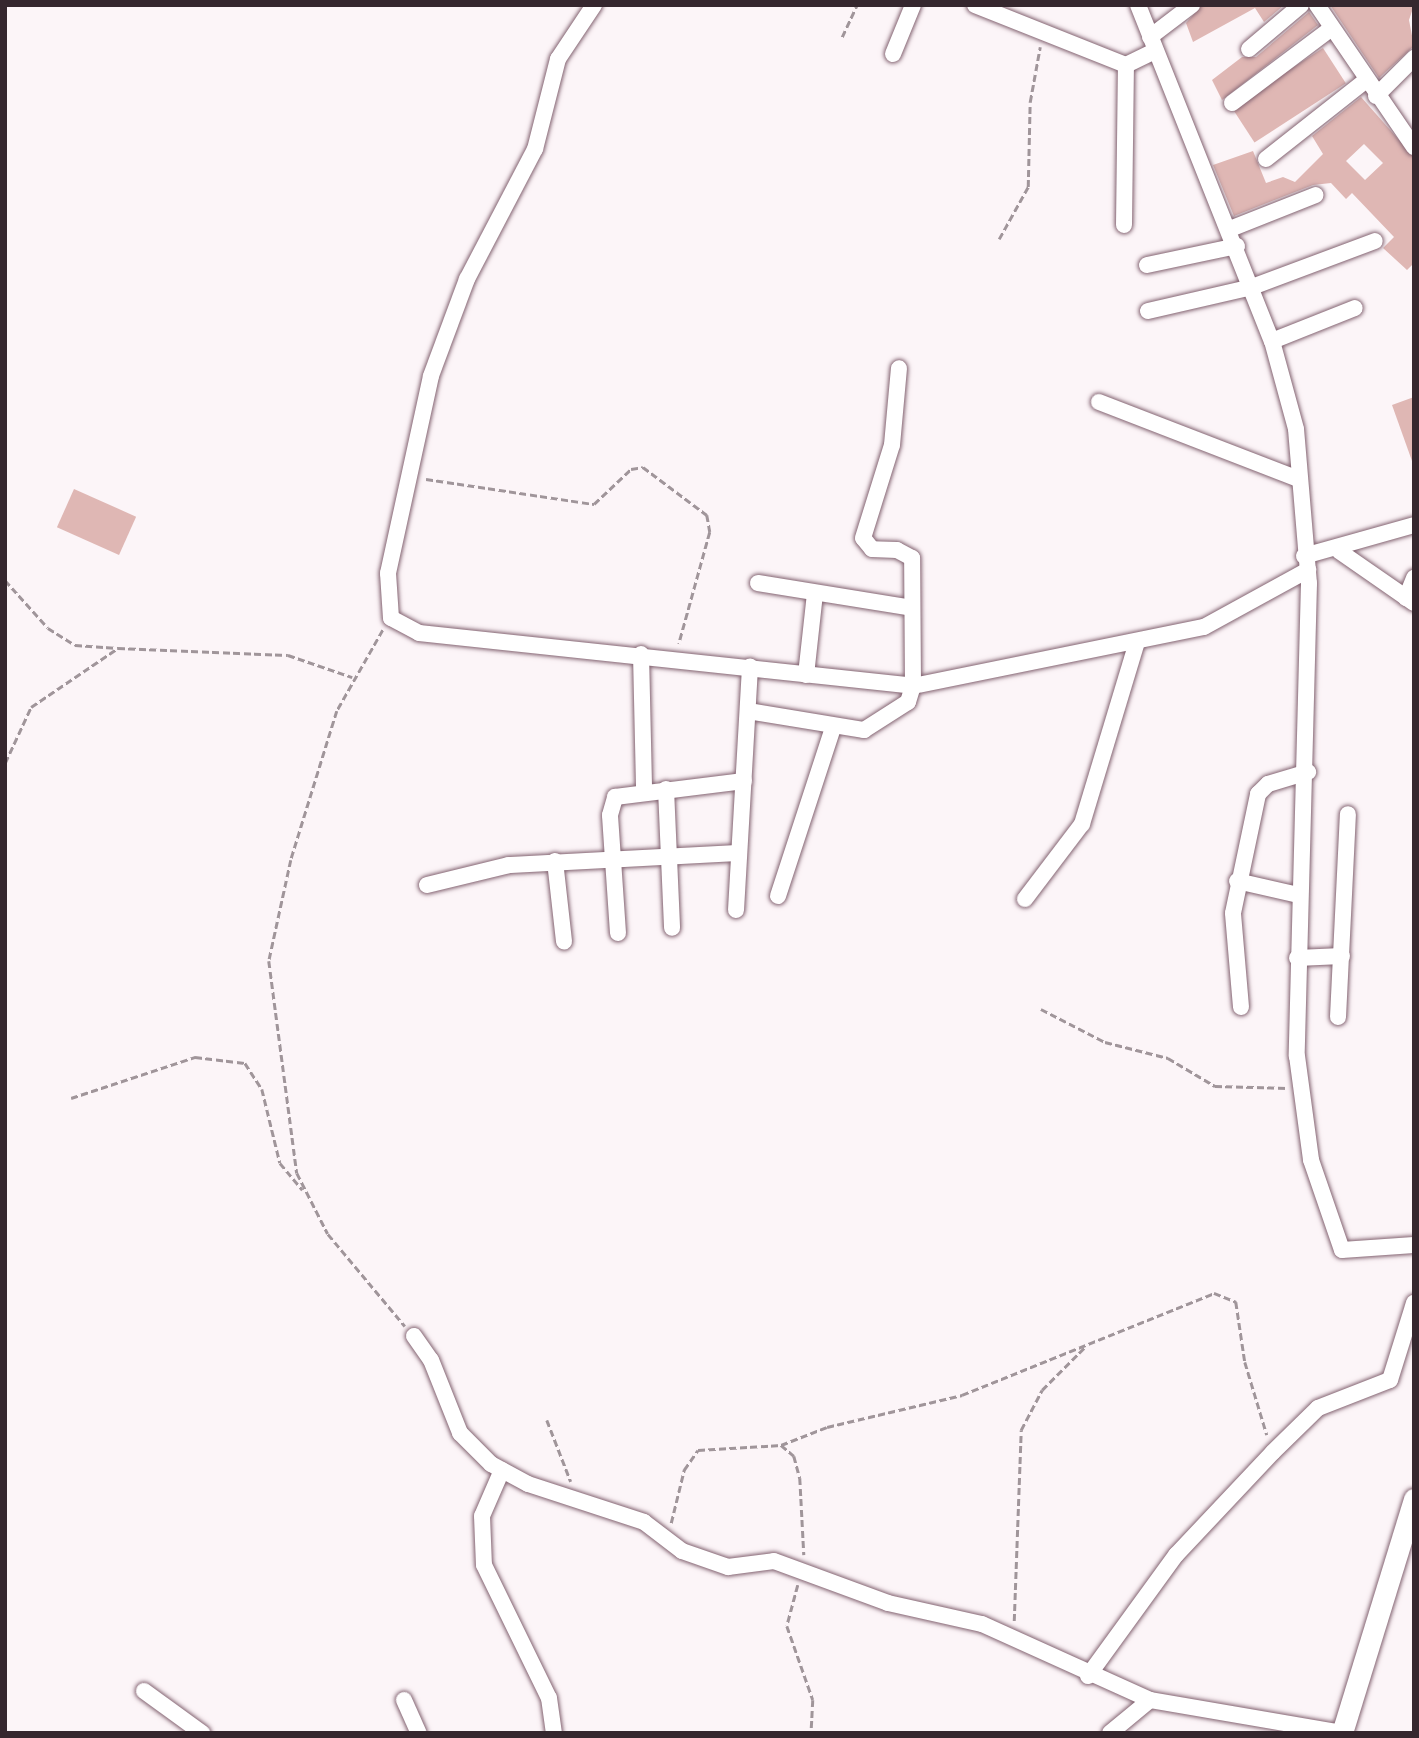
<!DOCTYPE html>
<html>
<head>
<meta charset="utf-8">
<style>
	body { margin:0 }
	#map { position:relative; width:1419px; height:1738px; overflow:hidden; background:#fcf5f8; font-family:Roboto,sans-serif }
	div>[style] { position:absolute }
	.building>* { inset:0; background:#dfb7b4; transform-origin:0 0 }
	.path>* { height:2.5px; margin-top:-1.25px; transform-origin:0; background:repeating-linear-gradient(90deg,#a0959a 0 7px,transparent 0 10.5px) }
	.roads { filter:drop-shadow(0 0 2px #836371) drop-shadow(0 0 2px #836371) }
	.street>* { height:16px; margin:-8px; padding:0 8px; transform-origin:8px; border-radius:8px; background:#fff }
	.secondary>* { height:21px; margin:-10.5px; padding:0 10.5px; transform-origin:10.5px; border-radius:10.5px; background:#fff }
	span { translate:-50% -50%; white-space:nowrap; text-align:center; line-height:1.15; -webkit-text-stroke:7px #fff; paint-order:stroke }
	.frame { position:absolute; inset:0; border:7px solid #35272e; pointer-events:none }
</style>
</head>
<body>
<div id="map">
	<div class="building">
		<div style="clip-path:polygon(1202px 5px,1284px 5px,1264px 22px,1255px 8px,1193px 42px,1186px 23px)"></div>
		<div style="clip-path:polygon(1330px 5px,1414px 5px,1409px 20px,1414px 46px,1379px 78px)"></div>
		<div style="clip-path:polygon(1309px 12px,1318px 25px,1222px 100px,1212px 80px,1242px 57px,1256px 57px)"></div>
		<div style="left:1323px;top:48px;width:42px;height:109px;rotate:57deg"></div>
		<div style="clip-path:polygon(evenodd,1361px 97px,1414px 157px,1414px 263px,1407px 270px,1383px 248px,1394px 237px,1352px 193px,1346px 199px,1331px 183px,1313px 185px,1234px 216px,1213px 165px,1253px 151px,1266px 183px,1283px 177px,1295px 182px,1323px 154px,1312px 136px,1361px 97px,1364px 144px,1383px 163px,1365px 180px,1346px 161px,1364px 144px)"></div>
		<div style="clip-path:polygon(1414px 397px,1414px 461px,1412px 461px,1392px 405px)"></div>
		<div style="left:74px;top:489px;width:68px;height:42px;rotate:24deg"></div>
	</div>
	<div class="path">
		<div style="left:842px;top:37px;width:35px;rotate:-65deg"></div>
		<div style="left:999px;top:239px;width:60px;rotate:-60.9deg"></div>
		<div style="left:1028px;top:187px;width:85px;rotate:-88.7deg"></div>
		<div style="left:1030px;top:102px;width:56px;rotate:-79.7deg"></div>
		<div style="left:426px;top:479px;width:170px;rotate:8.5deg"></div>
		<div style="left:594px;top:504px;width:51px;rotate:-43.4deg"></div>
		<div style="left:631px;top:469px;width:12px;rotate:-9deg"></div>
		<div style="left:643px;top:467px;width:80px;rotate:36.9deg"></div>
		<div style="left:707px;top:515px;width:17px;rotate:80deg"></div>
		<div style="left:710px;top:532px;width:116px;rotate:105.5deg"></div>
		<div style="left:5px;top:580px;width:64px;rotate:48.1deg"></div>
		<div style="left:48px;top:628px;width:32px;rotate:32deg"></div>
		<div style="left:75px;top:645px;width:43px;rotate:4deg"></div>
		<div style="left:383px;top:630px;width:93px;rotate:119.6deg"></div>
		<div style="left:337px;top:711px;width:156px;rotate:107.2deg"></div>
		<div style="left:291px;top:860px;width:103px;rotate:102.3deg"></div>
		<div style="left:269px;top:961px;width:214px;rotate:82.5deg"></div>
		<div style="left:297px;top:1173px;width:68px;rotate:63.1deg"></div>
		<div style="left:328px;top:1234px;width:120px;rotate:50.1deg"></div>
		<div style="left:5px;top:763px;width:62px;rotate:-65.1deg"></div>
		<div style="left:31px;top:707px;width:105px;rotate:-34.1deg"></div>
		<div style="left:118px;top:648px;width:170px;rotate:2.4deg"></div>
		<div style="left:288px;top:655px;width:68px;rotate:19deg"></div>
		<div style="left:1041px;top:1009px;width:72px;rotate:27.3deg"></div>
		<div style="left:1105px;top:1042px;width:65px;rotate:14.3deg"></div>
		<div style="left:1168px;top:1058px;width:55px;rotate:30.8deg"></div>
		<div style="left:1215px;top:1086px;width:72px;rotate:1.6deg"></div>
		<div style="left:71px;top:1098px;width:131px;rotate:-18.3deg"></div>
		<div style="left:195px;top:1057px;width:50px;rotate:6.8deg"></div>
		<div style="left:245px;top:1063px;width:31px;rotate:57deg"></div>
		<div style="left:262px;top:1089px;width:76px;rotate:76.3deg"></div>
		<div style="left:280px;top:1163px;width:35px;rotate:50deg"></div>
		<div style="left:547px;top:1420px;width:66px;rotate:68.8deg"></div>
		<div style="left:781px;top:1445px;width:49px;rotate:-21.4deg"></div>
		<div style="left:827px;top:1427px;width:139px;rotate:-13.3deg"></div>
		<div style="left:962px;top:1395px;width:272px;rotate:-22deg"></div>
		<div style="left:1214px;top:1293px;width:24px;rotate:22deg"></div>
		<div style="left:1236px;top:1302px;width:61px;rotate:81.5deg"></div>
		<div style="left:1245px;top:1362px;width:76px;rotate:73.2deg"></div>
		<div style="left:671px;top:1523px;width:55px;rotate:-76.2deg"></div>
		<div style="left:684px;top:1470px;width:24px;rotate:-55deg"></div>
		<div style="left:698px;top:1450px;width:83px;rotate:-3.4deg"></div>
		<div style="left:781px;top:1445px;width:17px;rotate:40deg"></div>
		<div style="left:794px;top:1456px;width:23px;rotate:75deg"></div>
		<div style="left:800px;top:1478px;width:77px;rotate:87deg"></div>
		<div style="left:798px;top:1585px;width:42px;rotate:105deg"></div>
		<div style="left:787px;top:1626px;width:78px;rotate:70.6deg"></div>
		<div style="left:813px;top:1700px;width:33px;rotate:93deg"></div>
		<div style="left:1014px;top:1621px;width:191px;rotate:-87.9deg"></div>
		<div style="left:1021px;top:1430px;width:45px;rotate:-62.3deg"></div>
		<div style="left:1042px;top:1390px;width:61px;rotate:-45deg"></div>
	</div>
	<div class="roads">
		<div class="street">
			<div style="left:594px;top:5px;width:65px;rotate:123.7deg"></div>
			<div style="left:558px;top:59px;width:93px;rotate:104.3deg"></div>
			<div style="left:535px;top:149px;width:147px;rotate:117.6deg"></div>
			<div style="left:467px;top:279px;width:103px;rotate:110.4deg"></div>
			<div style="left:431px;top:376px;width:202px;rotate:102.3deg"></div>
			<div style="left:388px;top:573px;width:45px;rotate:86.2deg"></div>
			<div style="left:391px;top:618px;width:32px;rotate:28deg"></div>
			<div style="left:419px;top:633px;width:497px;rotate:6.1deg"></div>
			<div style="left:913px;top:686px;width:297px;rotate:-11.5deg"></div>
			<div style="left:1204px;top:627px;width:119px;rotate:-28.7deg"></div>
			<div style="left:975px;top:5px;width:162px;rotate:21.7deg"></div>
			<div style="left:1126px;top:65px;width:32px;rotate:-26deg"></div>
			<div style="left:1138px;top:5px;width:362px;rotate:68.3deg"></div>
			<div style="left:1272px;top:341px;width:91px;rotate:74.7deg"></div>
			<div style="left:1296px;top:429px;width:155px;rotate:85.2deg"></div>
			<div style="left:1309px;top:583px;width:473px;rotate:91.5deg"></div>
			<div style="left:1297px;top:1056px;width:105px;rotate:82.3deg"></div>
			<div style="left:1311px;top:1160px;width:95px;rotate:71deg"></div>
			<div style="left:1342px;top:1250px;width:72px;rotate:-4deg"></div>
			<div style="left:1317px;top:5px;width:172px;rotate:55.7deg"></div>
			<div style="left:1150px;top:37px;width:53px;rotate:-37.3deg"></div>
			<div style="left:1249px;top:49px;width:68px;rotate:-40.2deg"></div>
			<div style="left:893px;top:54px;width:53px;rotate:-67.8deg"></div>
			<div style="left:1376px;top:96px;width:54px;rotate:-45deg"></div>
			<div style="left:1232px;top:103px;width:125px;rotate:-36.9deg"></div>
			<div style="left:1266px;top:159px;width:126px;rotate:-38.2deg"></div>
			<div style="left:1124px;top:225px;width:160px;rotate:-89.3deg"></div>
			<div style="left:1230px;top:229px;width:92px;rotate:-21.6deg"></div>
			<div style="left:1147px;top:265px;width:92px;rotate:-11.9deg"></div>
			<div style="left:1148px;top:311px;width:107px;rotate:-13deg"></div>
			<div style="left:1252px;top:287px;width:131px;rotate:-20.5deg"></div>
			<div style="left:1272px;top:341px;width:89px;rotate:-21.7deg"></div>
			<div style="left:1099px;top:402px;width:214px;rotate:21.1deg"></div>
			<div style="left:1339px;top:551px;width:91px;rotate:34.7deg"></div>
			<div style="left:1304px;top:556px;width:114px;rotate:-15.7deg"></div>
			<div style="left:758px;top:583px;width:156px;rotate:9.2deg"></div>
			<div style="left:1406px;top:598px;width:22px;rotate:-68deg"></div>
			<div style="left:641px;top:654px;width:137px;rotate:88.7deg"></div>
			<div style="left:806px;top:675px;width:81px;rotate:-83.7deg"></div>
			<div style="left:748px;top:711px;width:118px;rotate:9.3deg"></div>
			<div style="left:864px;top:730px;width:52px;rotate:-32.5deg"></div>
			<div style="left:908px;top:702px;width:17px;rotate:-73deg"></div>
			<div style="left:913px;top:686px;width:128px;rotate:-90.4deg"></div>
			<div style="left:912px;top:558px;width:17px;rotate:-152deg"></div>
			<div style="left:897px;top:550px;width:25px;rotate:-178deg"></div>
			<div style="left:872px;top:549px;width:14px;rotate:-129deg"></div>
			<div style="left:863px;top:538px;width:97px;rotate:-72.7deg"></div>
			<div style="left:892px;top:445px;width:77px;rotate:-84.8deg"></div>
			<div style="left:666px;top:789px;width:139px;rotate:87.5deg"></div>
			<div style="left:555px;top:861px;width:81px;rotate:83.6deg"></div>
			<div style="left:1237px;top:881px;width:63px;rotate:12.9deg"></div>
			<div style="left:427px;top:885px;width:84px;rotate:-13.7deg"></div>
			<div style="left:509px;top:865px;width:230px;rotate:-3deg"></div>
			<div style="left:778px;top:896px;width:177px;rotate:-71.9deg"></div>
			<div style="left:1025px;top:899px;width:94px;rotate:-52.8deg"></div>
			<div style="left:1082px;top:824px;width:190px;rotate:-73.2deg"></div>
			<div style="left:736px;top:910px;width:244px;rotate:-86.7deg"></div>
			<div style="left:618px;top:933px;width:118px;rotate:-93.9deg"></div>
			<div style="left:610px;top:815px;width:19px;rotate:-74deg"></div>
			<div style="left:615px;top:797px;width:130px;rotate:-7.1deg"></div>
			<div style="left:1297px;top:958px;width:45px;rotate:-2.5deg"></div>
			<div style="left:1241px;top:1007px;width:94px;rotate:-94.9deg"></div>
			<div style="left:1233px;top:913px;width:122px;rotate:-78.1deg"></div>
			<div style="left:1258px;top:794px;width:14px;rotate:-45deg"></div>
			<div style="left:1268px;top:784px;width:42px;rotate:-16.7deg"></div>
			<div style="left:1338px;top:1017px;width:203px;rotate:-87.2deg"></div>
			<div style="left:414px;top:1336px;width:29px;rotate:55deg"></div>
			<div style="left:431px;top:1360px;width:79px;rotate:68.3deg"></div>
			<div style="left:460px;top:1433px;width:44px;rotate:45deg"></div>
			<div style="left:491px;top:1464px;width:42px;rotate:28.4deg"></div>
			<div style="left:528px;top:1484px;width:122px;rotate:18.1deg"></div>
			<div style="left:644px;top:1522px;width:48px;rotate:37.3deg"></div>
			<div style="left:682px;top:1551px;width:49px;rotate:19.2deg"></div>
			<div style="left:728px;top:1567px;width:46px;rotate:-7.4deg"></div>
			<div style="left:774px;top:1561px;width:121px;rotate:20.2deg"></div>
			<div style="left:888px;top:1603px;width:96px;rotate:12.6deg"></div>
			<div style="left:982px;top:1624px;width:184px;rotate:24.3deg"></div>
			<div style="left:502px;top:1470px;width:50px;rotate:113.5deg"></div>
			<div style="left:482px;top:1516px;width:49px;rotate:87.7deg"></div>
			<div style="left:484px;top:1565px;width:148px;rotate:64deg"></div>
			<div style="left:549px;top:1698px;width:35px;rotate:82deg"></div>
			<div style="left:1088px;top:1676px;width:150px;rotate:-54deg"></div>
			<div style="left:1176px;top:1555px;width:141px;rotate:-46.7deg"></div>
			<div style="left:1273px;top:1452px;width:63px;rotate:-44.4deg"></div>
			<div style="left:1318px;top:1408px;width:77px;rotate:-21.3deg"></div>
			<div style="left:1390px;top:1380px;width:81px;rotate:-72.7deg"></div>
			<div style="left:144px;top:1691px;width:72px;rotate:35.9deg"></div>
			<div style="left:404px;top:1700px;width:36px;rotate:66deg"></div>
			<div style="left:1110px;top:1733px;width:52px;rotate:-39.5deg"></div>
			<div style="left:1150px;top:1700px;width:197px;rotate:9.7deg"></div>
		</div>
		<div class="secondary">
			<div style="left:1342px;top:1733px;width:245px;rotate:-72.9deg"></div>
		</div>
	</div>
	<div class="frame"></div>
</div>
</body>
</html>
